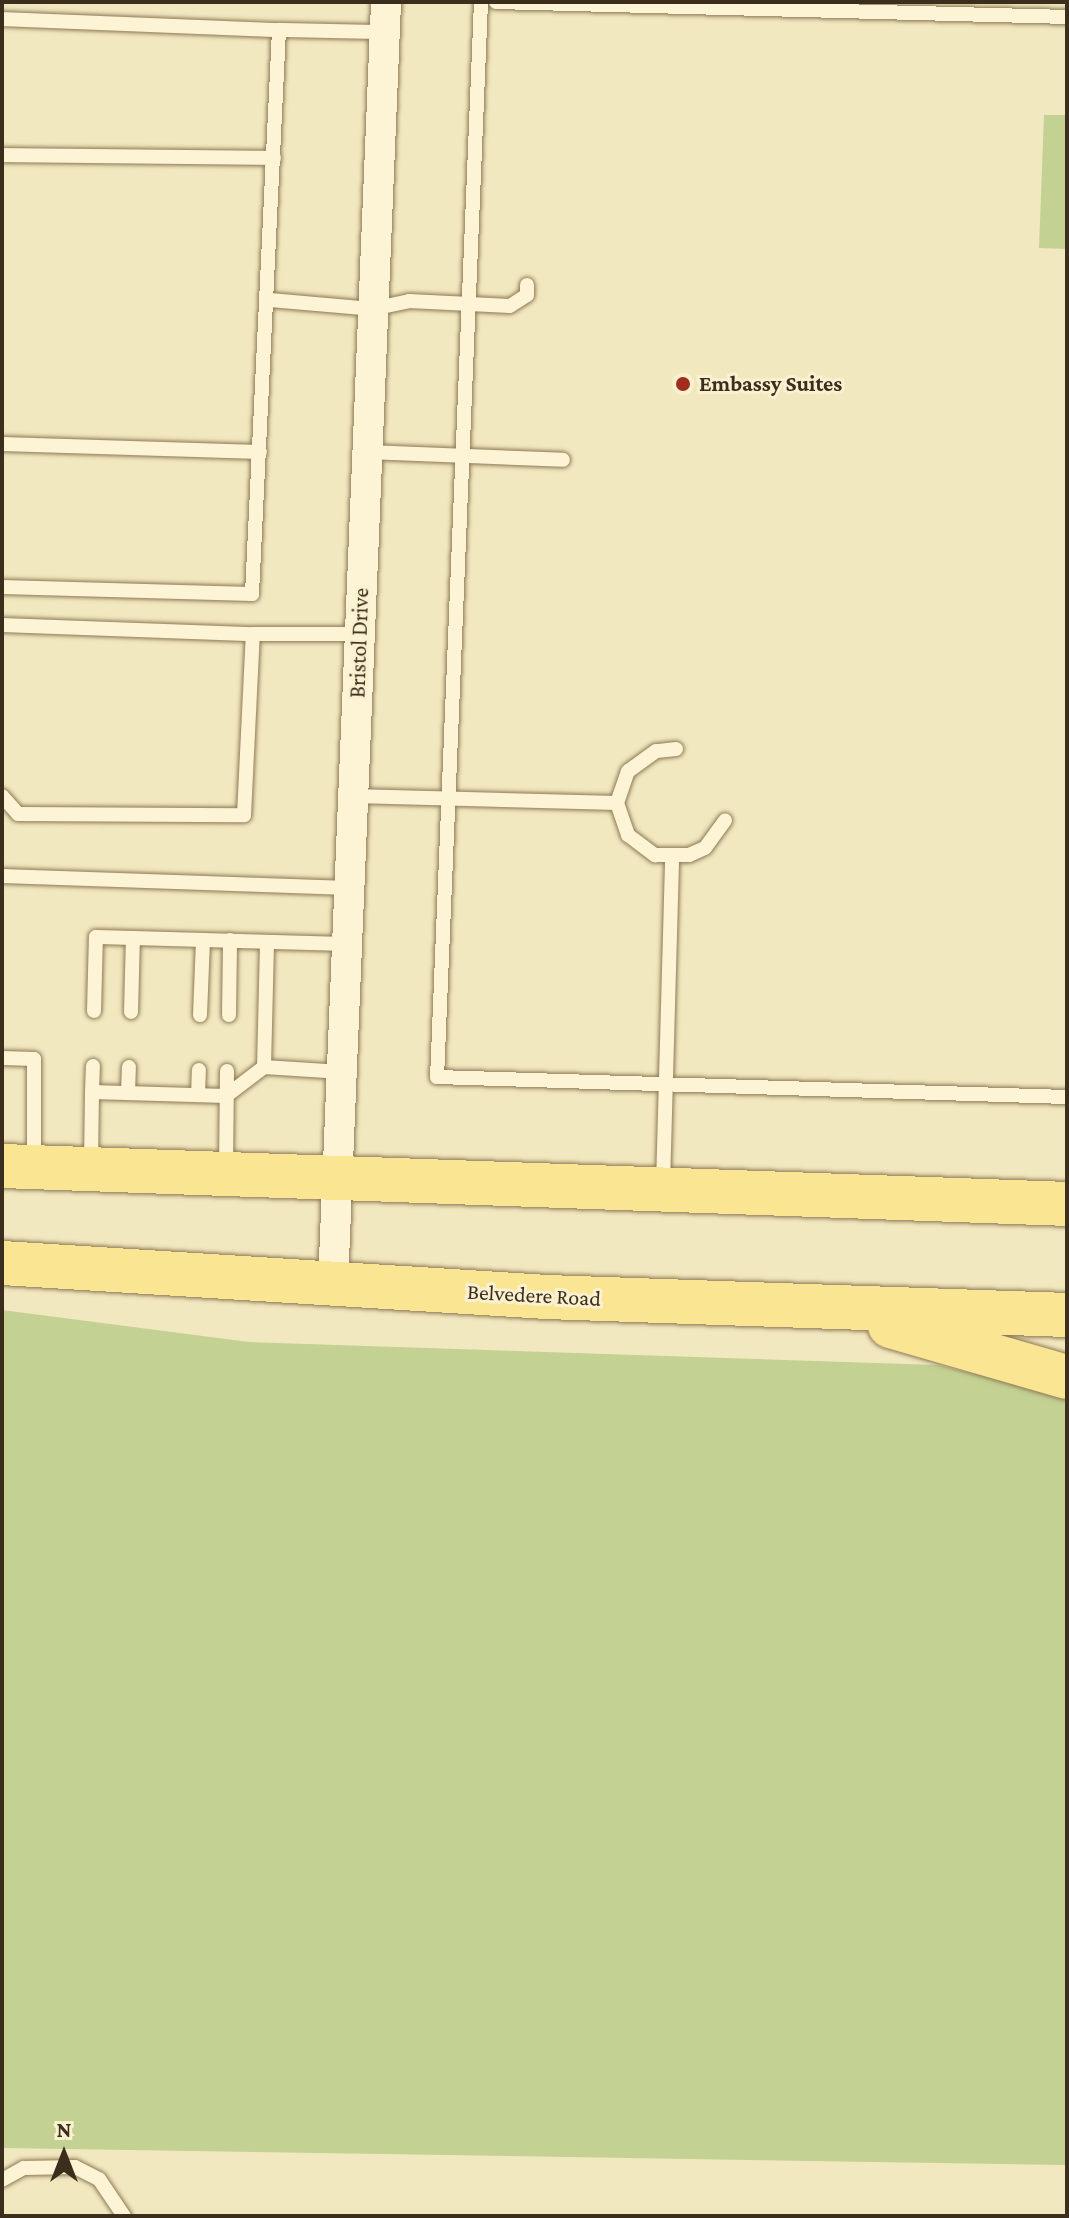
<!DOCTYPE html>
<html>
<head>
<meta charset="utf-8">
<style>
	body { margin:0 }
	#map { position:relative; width:1069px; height:2218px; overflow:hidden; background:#f2e8bf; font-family:"Crimson Pro",serif }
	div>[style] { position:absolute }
	.green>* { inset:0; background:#c3d192 }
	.roads { filter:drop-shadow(0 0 2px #8d7956) drop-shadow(0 0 2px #8d7956) }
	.service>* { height:14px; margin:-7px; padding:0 7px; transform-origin:7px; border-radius:7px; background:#fcf4d4 }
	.minor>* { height:30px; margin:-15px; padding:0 15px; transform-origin:15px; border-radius:15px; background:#fcf4d4 }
	.primary>* { height:44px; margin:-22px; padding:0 22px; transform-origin:22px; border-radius:22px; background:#fae593 }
	.dots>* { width:22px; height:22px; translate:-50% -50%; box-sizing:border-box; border:4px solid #f9f1d0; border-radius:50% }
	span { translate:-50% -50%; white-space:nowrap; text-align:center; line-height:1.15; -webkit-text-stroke:6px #f9f1d0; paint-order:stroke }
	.poi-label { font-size:22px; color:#3b2e1c; font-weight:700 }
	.left { translate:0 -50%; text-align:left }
	.street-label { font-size:22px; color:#3b2e1c }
	.frame { position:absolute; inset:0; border:4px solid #3b2e1c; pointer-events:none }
	.north { position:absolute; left:24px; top:2114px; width:80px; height:80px; -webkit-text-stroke:6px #f9f1d0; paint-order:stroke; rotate:0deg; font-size:22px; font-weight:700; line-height:32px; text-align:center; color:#3b2e1c }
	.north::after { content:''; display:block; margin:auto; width:28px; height:36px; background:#3b2e1c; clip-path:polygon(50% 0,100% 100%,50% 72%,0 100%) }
</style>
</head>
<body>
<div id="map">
	<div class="green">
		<div style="clip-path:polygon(1044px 115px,1067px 115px,1067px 249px,1039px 248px)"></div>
		<div style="clip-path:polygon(2px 1310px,249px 1342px,937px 1365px,1067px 1396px,1067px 2165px,2px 2148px)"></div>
	</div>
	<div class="roads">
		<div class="service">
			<div style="left:481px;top:2px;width:1076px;rotate:92.34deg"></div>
			<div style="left:437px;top:1077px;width:630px;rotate:1.82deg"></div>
			<div style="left:496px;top:2px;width:571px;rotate:1.5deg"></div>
			<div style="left:2px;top:19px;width:277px;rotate:2.3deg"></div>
			<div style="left:279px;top:30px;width:565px;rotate:92.74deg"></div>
			<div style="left:252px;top:594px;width:250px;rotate:-178.4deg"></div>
			<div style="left:279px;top:30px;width:104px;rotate:1.1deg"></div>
			<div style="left:2px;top:155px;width:272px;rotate:0.6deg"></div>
			<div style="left:270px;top:300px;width:102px;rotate:5deg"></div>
			<div style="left:372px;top:309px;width:38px;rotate:-12deg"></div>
			<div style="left:409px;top:301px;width:101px;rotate:2.8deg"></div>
			<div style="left:510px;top:306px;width:20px;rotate:-33deg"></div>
			<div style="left:527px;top:295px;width:10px;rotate:-90deg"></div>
			<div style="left:2px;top:444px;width:258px;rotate:1.8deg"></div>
			<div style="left:367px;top:452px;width:196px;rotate:2.3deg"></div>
			<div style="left:2px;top:625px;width:251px;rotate:2.1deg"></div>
			<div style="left:676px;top:749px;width:20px;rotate:174deg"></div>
			<div style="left:656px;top:751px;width:34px;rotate:144deg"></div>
			<div style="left:628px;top:771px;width:34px;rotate:109deg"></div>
			<div style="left:617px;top:803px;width:34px;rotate:71deg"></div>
			<div style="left:628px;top:835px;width:34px;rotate:37deg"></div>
			<div style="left:655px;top:855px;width:34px"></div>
			<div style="left:689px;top:855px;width:17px;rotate:-24deg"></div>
			<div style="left:705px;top:848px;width:34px;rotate:-54deg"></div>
			<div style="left:2px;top:796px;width:24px;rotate:48deg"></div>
			<div style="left:18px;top:814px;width:226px;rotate:0.3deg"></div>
			<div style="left:244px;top:815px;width:181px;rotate:-87.2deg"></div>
			<div style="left:253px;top:634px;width:106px"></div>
			<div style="left:353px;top:796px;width:264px;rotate:1.5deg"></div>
			<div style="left:2px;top:876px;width:347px;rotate:2deg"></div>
			<div style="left:94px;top:1011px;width:74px;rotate:-88.5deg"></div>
			<div style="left:96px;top:937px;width:251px;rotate:1.6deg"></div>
			<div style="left:131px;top:1012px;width:74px;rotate:-88.5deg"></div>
			<div style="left:200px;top:1015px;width:75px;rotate:-87.7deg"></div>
			<div style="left:229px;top:1015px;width:75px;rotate:-89.2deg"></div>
			<div style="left:2px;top:1058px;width:32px;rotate:2deg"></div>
			<div style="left:34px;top:1059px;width:104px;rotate:90deg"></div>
			<div style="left:264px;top:1067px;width:78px;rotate:3.7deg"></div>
			<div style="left:92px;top:1092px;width:26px;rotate:-88deg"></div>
			<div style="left:128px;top:1093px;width:26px;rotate:-88deg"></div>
			<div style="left:198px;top:1095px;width:25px;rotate:-88deg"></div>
			<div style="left:91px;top:1164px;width:72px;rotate:-89.2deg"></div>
			<div style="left:92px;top:1092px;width:134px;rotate:1.7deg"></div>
			<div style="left:226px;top:1096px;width:48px;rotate:-37.3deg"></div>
			<div style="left:264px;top:1067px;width:125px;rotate:-88.6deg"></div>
			<div style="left:226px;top:1169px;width:98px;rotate:-89.4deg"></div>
			<div style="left:663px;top:1185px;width:327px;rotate:-88.4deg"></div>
			<div style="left:2px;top:2180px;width:25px;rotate:-29deg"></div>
			<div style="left:24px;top:2168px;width:51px;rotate:-1.1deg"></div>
			<div style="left:75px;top:2167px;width:27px;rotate:27deg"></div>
			<div style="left:99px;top:2179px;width:45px;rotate:56deg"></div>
		</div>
		<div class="minor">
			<div style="left:333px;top:1284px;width:1283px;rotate:-87.63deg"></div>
		</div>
		<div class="primary">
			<div style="left:2px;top:1166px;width:1066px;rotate:2.04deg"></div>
			<div style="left:2px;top:1263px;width:546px;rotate:3.57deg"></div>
			<div style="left:547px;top:1297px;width:520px;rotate:1.98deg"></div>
			<div style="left:890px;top:1326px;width:184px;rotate:16.1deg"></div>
		</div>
	</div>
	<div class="dots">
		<div style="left:683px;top:384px;background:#a22c1f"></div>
	</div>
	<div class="poi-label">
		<span class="left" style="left:699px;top:384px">Embassy Suites</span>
	</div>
	<div class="street-label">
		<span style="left:359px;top:643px;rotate:-88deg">Bristol Drive</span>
		<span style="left:534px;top:1295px;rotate:3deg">Belvedere Road</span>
	</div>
	<div class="frame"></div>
	<div class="north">N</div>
</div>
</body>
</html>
